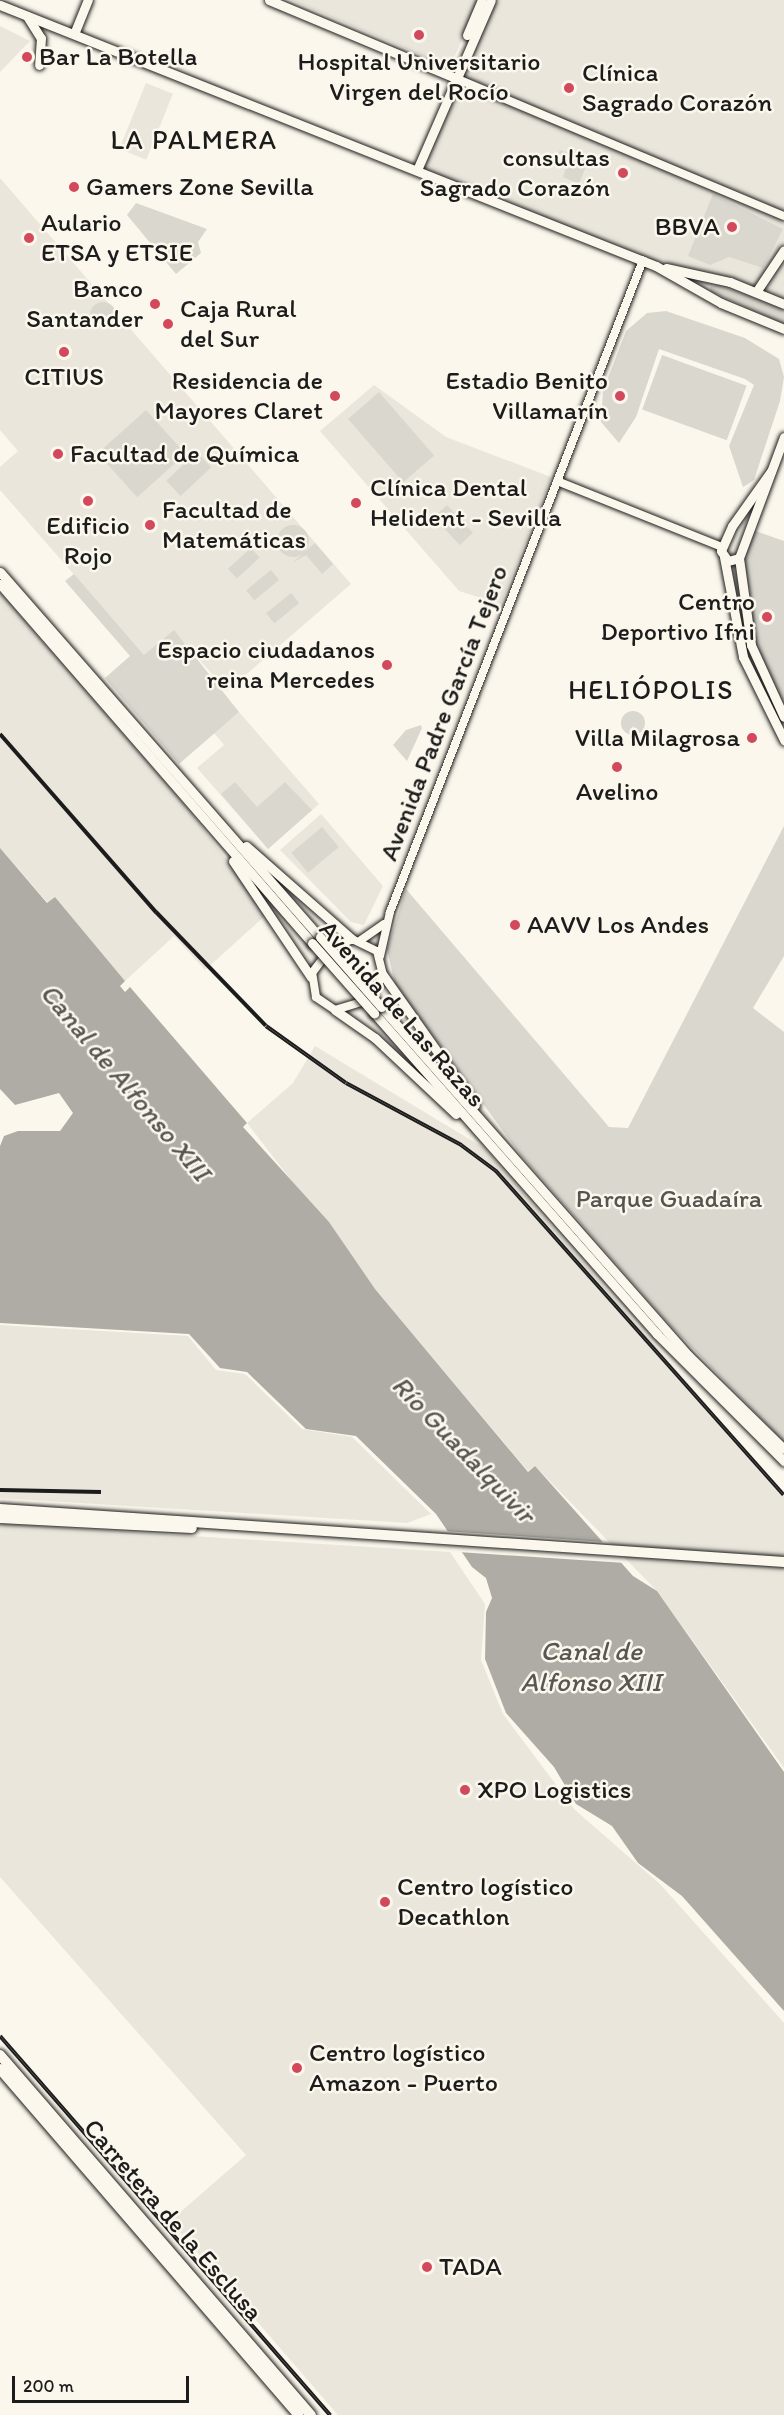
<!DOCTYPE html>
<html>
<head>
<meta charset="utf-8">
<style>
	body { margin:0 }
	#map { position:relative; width:784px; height:2415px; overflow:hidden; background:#fbf7ec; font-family:Itim,sans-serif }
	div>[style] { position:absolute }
	.built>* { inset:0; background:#eae6dc; transform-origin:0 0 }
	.green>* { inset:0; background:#dad7ce; transform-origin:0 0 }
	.round { border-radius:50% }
	.water>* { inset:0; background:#afaca5 }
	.pier>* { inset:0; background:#fbf7ec }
	.roads { filter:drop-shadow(0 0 2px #1c1c1c) drop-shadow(0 0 2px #1c1c1c) }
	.minor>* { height:8px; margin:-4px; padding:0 4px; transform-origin:4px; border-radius:4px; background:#fbf7ec }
	.major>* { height:9px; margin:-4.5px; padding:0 4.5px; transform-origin:4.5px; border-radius:4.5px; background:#fbf7ec }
	.highway>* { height:10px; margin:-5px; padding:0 5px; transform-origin:5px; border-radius:5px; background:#fbf7ec }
	.rail>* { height:4px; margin-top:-2px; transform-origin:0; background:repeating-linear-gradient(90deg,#fbf7ec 0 4.5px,#1c1c1c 0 9px); box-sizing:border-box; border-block:2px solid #1c1c1c }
	.bridges { filter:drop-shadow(0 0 2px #1c1c1c) drop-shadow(0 0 2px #1c1c1c) }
	.major-bridge>* { height:9px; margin:-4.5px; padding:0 4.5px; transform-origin:4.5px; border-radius:4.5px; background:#fbf7ec }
	.dots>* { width:16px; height:16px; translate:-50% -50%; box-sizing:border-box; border:3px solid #fbf7ec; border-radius:50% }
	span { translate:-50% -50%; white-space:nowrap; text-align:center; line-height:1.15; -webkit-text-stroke:5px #fbf7ec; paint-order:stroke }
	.poi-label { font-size:26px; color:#1c1c1c }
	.left { translate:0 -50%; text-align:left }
	.right { translate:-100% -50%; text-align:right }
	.street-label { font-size:26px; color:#1c1c1c }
	.park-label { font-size:26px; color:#555451 }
	.neighbourhood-label { font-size:27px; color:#1c1c1c; letter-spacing:1.5px }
	.water-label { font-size:27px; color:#575653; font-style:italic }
	.scale { position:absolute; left:12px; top:2376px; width:177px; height:27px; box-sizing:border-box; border:3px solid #1c1c1c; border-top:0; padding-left:8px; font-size:18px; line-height:21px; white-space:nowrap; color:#1c1c1c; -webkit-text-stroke:4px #fbf7ec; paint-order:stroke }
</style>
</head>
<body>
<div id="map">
	<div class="built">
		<div style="clip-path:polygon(291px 0,479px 0,450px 67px)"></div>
		<div style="clip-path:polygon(489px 0,784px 0,784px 316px,417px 170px)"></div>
		<div style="clip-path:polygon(0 26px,30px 41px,0 72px)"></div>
		<div style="left:146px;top:83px;width:29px;height:71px;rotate:22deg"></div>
		<div style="clip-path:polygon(0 178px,351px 584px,227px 691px,174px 631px,145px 656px,0 490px,0 467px,18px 451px,0 430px)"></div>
		<div style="clip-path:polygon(374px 385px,446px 437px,551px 477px,501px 604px,459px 591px,320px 431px)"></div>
		<div style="clip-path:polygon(0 592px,189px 810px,267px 914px,205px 970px,174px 936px,125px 981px,55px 897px,48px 903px,0 848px)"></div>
		<div style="clip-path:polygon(239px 712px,319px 804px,268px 849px,197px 768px,224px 745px,214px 733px)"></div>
		<div style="clip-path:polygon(321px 814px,383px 886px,364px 925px,351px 922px,280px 850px)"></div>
		<div style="clip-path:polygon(315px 1046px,484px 1148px,784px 1494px,784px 1768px,657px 1591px,535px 1466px,528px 1471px,375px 1289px,247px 1123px,293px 1083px)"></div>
		<div style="clip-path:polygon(0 1325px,188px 1336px,216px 1370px,245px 1374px,302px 1429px,352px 1437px,431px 1514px,407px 1523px,0 1498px)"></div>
		<div style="clip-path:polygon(0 1524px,450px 1552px,485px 1604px,481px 1660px,503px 1714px,575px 1810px,660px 1884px,784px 2023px,784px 2415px,338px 2415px,170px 2221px,246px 2155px,0 1877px)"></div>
	</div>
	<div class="green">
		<div style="clip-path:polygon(560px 150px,588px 161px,579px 184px,563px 177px,566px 168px,554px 163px)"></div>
		<div style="clip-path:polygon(713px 194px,783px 229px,763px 268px,729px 257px,710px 265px,688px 256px)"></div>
		<div style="clip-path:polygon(136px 203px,207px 229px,198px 242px,201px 253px,176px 274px,127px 215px)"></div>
		<div style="clip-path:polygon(719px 285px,784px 310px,784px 324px,711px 292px,710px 287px)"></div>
		<div class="round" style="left:90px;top:302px;width:26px;height:26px"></div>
		<div style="clip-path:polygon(666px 311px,745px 338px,779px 359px,784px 377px,780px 401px,754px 480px,743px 487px,729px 446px,754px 385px,745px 379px,659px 349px,636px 417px,619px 443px,601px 422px,603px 391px,626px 331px,647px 313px)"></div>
		<div style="left:662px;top:355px;width:90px;height:58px;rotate:20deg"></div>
		<div style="left:379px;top:392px;width:84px;height:41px;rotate:49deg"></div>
		<div style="left:146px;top:410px;width:59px;height:65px;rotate:48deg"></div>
		<div style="left:197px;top:452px;width:21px;height:42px;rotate:47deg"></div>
		<div style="left:447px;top:505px;width:38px;height:18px;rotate:47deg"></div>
		<div class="round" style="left:277px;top:525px;width:32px;height:32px"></div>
		<div style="clip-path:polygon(753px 530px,784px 541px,784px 712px,757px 656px,741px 566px)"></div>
		<div style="clip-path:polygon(315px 543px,333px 564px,322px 574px,306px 555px,292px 563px)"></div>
		<div style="left:251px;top:548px;width:13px;height:31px;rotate:48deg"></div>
		<div style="left:271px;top:570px;width:13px;height:32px;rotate:51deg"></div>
		<div style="clip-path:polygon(74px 574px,144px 655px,174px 630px,239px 712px,179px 764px,105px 678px,130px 656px,65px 581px)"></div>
		<div style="left:291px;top:593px;width:13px;height:32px;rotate:51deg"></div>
		<div class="round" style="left:621px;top:711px;width:24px;height:24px"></div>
		<div style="clip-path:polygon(421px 725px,422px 728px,407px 761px,393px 745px,406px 730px)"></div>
		<div style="clip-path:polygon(235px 782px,257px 807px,285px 782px,312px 810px,268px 849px,221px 794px)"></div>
		<div style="clip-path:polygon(784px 826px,784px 956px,753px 1008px,784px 1032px,784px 1442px,670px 1325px,520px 1154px,395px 984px,387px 949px,406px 889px,609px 1127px,628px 1128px)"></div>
		<div style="left:322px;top:827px;width:26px;height:40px;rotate:50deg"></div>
	</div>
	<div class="water">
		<div style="clip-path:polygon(0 848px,47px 903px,55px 897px,125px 981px,120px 986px,125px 992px,130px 987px,247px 1123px,243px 1127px,329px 1222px,375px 1289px,528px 1472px,535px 1466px,633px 1576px,657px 1591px,784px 1772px,784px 2011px,682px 1896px,638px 1863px,612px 1826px,576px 1804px,554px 1767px,506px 1713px,485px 1659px,486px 1612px,492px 1598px,486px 1578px,472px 1567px,436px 1514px,356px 1436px,306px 1429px,247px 1372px,220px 1368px,189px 1334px,0 1323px,0 1146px,4px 1136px,18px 1131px,60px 1131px,73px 1113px,59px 1093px,15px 1105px,0 1089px)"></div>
	</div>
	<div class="pier">
		<div style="clip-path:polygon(444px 1531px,605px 1542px,625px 1563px,458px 1552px)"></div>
	</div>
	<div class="roads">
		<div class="minor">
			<div style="left:453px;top:77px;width:359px;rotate:22.8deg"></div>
			<div style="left:557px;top:481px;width:178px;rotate:21.8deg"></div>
			<div style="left:352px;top:939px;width:28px;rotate:26deg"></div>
			<div style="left:377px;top:951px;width:25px;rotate:76deg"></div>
			<div style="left:383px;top:975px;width:29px;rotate:121deg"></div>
			<div style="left:368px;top:1000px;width:34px;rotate:163deg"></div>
			<div style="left:335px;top:1010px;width:23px;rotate:-146deg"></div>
			<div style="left:316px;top:997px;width:24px;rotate:-99deg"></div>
			<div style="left:312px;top:973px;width:30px;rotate:-53deg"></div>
			<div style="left:330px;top:949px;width:24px;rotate:-24deg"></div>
			<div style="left:361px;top:940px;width:28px;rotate:-35deg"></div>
			<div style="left:380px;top:956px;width:45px;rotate:-77.2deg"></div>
			<div style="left:390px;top:912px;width:699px;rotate:-68.79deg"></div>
		</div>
		<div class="major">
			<div style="left:269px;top:0;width:199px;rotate:22.7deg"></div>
			<div style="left:0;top:5px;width:706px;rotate:21.7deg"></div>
			<div style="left:656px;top:266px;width:75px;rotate:29.6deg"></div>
			<div style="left:721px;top:303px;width:68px;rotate:22.4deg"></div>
			<div style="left:27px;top:16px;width:26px;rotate:58deg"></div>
			<div style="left:41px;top:38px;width:27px;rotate:94deg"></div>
			<div style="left:74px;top:34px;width:37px;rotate:-68deg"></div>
			<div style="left:467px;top:35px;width:38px;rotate:-67deg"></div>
			<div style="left:417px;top:170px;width:185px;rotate:-66.5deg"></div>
			<div style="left:666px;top:268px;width:66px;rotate:12.3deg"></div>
			<div style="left:730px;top:282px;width:58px;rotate:22.2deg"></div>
			<div style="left:756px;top:292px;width:50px;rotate:-56.3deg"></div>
			<div style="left:771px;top:471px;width:67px;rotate:125.3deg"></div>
			<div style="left:732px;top:526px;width:27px;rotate:114deg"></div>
			<div style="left:721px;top:551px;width:12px;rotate:55deg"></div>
			<div style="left:728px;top:561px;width:11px;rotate:-15deg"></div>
			<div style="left:739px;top:558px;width:129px;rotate:-69.6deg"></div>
			<div style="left:724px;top:557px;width:102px;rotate:79.2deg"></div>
			<div style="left:743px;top:657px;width:93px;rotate:63.7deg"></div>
			<div style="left:739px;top:558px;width:88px;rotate:82.1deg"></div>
			<div style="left:751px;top:645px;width:79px;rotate:65.4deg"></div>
			<div style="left:0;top:572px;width:485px;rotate:48.8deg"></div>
			<div style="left:0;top:584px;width:476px;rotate:49deg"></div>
			<div style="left:246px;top:846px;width:141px;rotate:41.3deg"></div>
			<div style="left:233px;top:861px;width:140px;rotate:56.1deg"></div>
			<div style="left:383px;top:975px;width:159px;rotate:54.7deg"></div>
			<div style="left:381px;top:1007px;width:465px;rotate:48.6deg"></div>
			<div style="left:689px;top:1356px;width:133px;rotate:44.4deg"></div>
			<div style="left:335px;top:1010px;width:49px;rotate:35deg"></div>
			<div style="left:375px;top:1038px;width:111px;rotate:43.2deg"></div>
			<div style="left:374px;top:1013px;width:428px;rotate:48.6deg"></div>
			<div style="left:657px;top:1334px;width:180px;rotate:45deg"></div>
		</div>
		<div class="highway">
			<div style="left:0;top:1509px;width:786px;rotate:3.87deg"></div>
			<div style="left:0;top:1518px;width:192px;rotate:3deg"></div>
			<div style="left:0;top:2055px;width:476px;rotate:49.2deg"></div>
			<div style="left:0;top:2069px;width:457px;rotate:49.2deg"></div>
		</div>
	</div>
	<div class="rail">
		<div style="left:0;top:734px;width:237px;rotate:48.8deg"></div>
		<div style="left:156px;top:912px;width:158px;rotate:46deg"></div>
		<div style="left:266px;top:1026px;width:98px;rotate:35.5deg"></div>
		<div style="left:346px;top:1083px;width:131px;rotate:28.3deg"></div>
		<div style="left:461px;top:1145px;width:44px;rotate:36.6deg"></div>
		<div style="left:496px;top:1171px;width:433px;rotate:48.4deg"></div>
		<div style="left:0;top:1490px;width:101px;rotate:1.1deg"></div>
		<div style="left:0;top:2036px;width:503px;rotate:48.95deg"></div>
	</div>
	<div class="bridges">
		<div class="major-bridge">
			<div style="left:320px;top:937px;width:93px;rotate:48.9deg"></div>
			<div style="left:312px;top:943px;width:94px;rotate:48.5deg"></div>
		</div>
	</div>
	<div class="dots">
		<div style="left:419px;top:35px;background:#d1495b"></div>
		<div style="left:27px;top:57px;background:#d1495b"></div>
		<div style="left:569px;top:88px;background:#d1495b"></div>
		<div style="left:623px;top:173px;background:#d1495b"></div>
		<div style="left:74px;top:187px;background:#d1495b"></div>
		<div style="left:732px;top:227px;background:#d1495b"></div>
		<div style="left:29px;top:238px;background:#d1495b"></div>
		<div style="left:155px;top:304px;background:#d1495b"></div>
		<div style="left:168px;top:324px;background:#d1495b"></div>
		<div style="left:64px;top:352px;background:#d1495b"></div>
		<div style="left:335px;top:396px;background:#d1495b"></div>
		<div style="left:620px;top:396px;background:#d1495b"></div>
		<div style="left:58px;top:454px;background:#d1495b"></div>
		<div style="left:88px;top:501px;background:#d1495b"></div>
		<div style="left:356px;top:503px;background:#d1495b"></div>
		<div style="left:150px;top:525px;background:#d1495b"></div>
		<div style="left:767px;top:617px;background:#d1495b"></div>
		<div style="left:387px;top:665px;background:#d1495b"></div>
		<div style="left:752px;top:738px;background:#d1495b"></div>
		<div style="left:617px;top:767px;background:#d1495b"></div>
		<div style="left:515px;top:925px;background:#d1495b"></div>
		<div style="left:465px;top:1790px;background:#d1495b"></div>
		<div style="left:385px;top:1902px;background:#d1495b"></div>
		<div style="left:297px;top:2068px;background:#d1495b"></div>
		<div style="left:427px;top:2267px;background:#d1495b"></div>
	</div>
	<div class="poi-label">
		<span class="left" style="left:39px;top:57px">Bar La Botella</span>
		<span style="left:419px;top:77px">Hospital Universitario<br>Virgen del Rocío</span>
		<span class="left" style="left:582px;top:88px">Clínica<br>Sagrado Corazón</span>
		<span class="right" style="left:610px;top:173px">consultas<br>Sagrado Corazón</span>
		<span class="left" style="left:86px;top:187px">Gamers Zone Sevilla</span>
		<span class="left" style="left:41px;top:238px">Aulario<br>ETSA y ETSIE</span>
		<span class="right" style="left:720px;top:227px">BBVA</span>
		<span class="right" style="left:143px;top:304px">Banco<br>Santander</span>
		<span class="left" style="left:180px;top:324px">Caja Rural<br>del Sur</span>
		<span style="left:64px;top:377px">CITIUS</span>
		<span class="right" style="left:323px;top:396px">Residencia de<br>Mayores Claret</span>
		<span class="right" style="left:608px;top:396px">Estadio Benito<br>Villamarín</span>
		<span class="left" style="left:70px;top:454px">Facultad de Química</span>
		<span class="left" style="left:370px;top:503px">Clínica Dental<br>Helident - Sevilla</span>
		<span class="left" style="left:162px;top:525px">Facultad de<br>Matemáticas</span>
		<span style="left:88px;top:541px">Edificio<br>Rojo</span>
		<span class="right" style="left:755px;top:617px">Centro<br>Deportivo Ifni</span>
		<span class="right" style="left:375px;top:665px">Espacio ciudadanos<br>reina Mercedes</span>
		<span class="right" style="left:740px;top:738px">Villa Milagrosa</span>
		<span style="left:617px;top:792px">Avelino</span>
		<span class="left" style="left:527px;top:925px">AAVV Los Andes</span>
		<span class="left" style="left:477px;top:1790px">XPO Logistics</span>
		<span class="left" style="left:397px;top:1902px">Centro logístico<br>Decathlon</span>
		<span class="left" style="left:309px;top:2068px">Centro logístico<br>Amazon - Puerto</span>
		<span class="left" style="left:439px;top:2267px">TADA</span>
	</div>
	<div class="street-label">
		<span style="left:444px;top:713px;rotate:-69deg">Avenida Padre García Tejero</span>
		<span style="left:402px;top:1014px;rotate:49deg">Avenida de Las Razas</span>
		<span style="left:173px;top:2220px;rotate:49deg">Carretera de la Esclusa</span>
	</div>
	<div class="park-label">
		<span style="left:669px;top:1199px">Parque Guadaíra</span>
	</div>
	<div class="neighbourhood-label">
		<span style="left:194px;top:140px">LA PALMERA</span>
		<span style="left:651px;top:690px">HELIÓPOLIS</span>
	</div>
	<div class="water-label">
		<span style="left:126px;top:1082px;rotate:50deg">Canal de Alfonso XIII</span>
		<span style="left:464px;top:1449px;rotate:46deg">Río Guadalquivir</span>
		<span style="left:591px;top:1666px">Canal de<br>Alfonso XIII</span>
	</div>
	<div class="scale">200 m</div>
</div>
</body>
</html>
